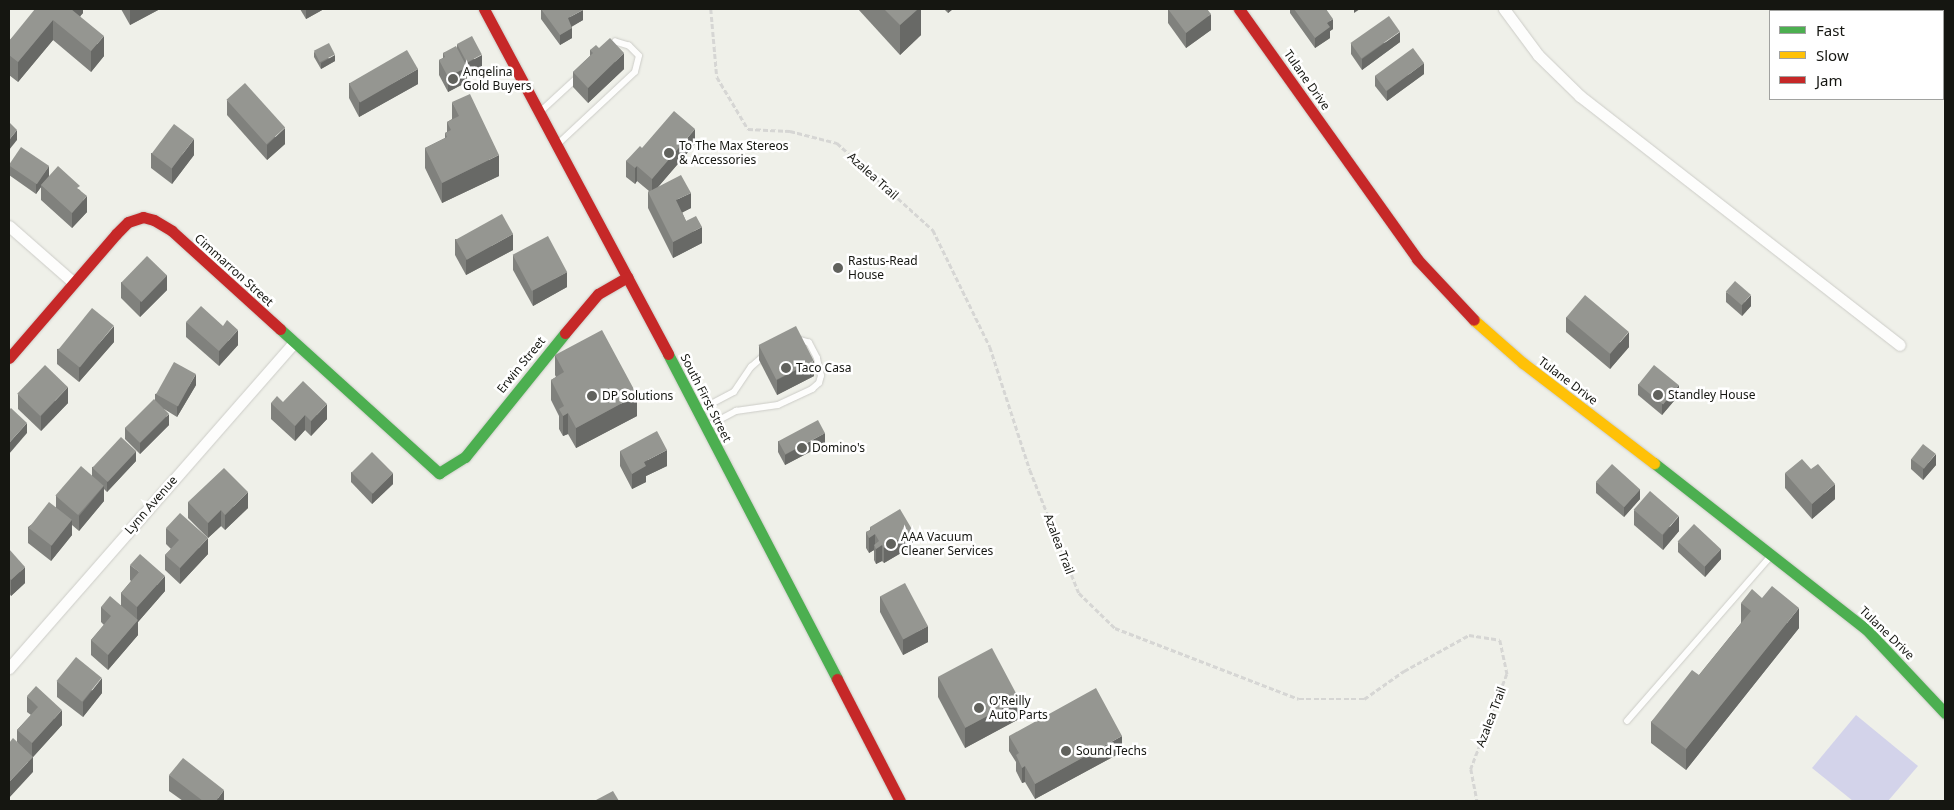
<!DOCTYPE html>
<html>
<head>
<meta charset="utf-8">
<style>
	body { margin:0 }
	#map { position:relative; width:1954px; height:810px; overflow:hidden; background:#eff0e9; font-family:"Noto Sans",sans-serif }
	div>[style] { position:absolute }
	.green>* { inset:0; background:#d3d3ea }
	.path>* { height:2.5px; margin-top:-1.25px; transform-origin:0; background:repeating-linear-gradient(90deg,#d6d6d4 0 5px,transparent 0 7.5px) }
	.roads { filter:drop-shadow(0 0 1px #ccccc7) drop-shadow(0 0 1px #ccccc7) }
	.lane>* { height:5.5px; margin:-2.75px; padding:0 2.75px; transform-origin:2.75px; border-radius:2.75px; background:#fdfdfc }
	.street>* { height:11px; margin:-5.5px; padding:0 5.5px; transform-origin:5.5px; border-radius:5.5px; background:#fdfdfc }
	.fast>* { height:11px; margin:-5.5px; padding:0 5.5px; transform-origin:5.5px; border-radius:5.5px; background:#4caf50 }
	.slow>* { height:11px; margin:-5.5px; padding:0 5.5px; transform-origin:5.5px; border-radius:5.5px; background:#ffc107 }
	.jam>* { height:11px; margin:-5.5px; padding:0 5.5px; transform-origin:5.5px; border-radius:5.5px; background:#c62828 }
	.wall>* { inset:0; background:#80817d }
	.shaded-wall>* { inset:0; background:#686966 }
	.building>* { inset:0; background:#959691; transform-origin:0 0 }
	.dots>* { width:14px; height:14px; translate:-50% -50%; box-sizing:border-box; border:2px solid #fff; border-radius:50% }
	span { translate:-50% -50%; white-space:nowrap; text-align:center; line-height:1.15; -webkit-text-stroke:5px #fff; paint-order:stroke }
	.poi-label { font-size:12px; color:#151611 }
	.left { translate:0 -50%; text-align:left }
	.street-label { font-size:12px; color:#151611 }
	.frame { position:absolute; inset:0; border:10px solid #151611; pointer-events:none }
	.legend { position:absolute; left:1769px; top:10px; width:175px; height:90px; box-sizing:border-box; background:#fff; border:1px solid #a1a2a0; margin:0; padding:6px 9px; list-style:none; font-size:15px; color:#151611 }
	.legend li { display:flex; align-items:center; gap:10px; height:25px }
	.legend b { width:25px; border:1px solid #a1a2a0 }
</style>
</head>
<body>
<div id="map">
	<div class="green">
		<div style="clip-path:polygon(1856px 715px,1918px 766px,1888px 801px,1853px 801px,1812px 768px)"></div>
	</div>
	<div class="path">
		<div style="left:711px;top:9px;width:68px;rotate:85deg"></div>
		<div style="left:717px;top:77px;width:61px;rotate:59.2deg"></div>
		<div style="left:748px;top:129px;width:42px;rotate:2.7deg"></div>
		<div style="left:790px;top:131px;width:49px;rotate:14.3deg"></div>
		<div style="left:837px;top:143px;width:130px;rotate:42.2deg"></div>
		<div style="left:933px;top:230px;width:130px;rotate:64deg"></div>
		<div style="left:990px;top:347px;width:129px;rotate:72deg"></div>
		<div style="left:1030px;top:470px;width:132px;rotate:68.3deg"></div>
		<div style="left:1079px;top:593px;width:50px;rotate:44.2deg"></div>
		<div style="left:1115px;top:628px;width:197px;rotate:21.1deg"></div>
		<div style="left:1299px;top:699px;width:65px"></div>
		<div style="left:1364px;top:699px;width:49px;rotate:-35deg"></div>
		<div style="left:1404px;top:671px;width:74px;rotate:-29deg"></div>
		<div style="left:1469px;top:635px;width:31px;rotate:9deg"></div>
		<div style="left:1500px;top:640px;width:35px;rotate:78deg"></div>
		<div style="left:1507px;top:674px;width:102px;rotate:110.8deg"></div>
		<div style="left:1471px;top:769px;width:33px;rotate:79deg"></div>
	</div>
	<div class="roads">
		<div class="lane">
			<div style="left:541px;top:111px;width:50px;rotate:-42.6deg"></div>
			<div style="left:558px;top:144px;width:105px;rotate:-43.1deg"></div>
			<div style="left:635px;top:72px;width:16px;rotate:-76deg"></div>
			<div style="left:639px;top:56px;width:14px;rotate:-135deg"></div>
			<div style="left:629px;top:46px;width:14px;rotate:-163deg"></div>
			<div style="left:616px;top:42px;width:7px;rotate:135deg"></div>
			<div style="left:700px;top:410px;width:38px;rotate:-28deg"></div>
			<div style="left:734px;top:392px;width:30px;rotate:-56deg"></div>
			<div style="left:751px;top:367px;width:18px;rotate:-41deg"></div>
			<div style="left:708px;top:426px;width:32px;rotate:-28deg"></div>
			<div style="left:736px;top:411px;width:42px;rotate:-8.1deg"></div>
			<div style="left:778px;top:405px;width:38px;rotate:-25deg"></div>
			<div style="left:812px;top:389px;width:9px;rotate:-41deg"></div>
			<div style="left:819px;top:383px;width:7px;rotate:-74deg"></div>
			<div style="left:821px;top:376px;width:18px;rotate:-103deg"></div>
			<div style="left:817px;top:358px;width:17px;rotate:-118deg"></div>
			<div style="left:809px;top:343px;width:14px;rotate:-163deg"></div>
			<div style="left:1627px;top:721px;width:219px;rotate:-48.9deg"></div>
		</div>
		<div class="street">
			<div style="left:1504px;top:9px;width:57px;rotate:53.5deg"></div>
			<div style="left:1538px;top:55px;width:59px;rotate:44.3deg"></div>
			<div style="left:1580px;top:96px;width:405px;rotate:37.9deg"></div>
			<div style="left:9px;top:226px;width:86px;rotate:41.2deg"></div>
			<div style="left:9px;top:668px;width:433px;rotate:-48.8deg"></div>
		</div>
		<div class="fast">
			<div style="left:280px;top:329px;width:215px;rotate:42.2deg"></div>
			<div style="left:439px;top:473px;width:31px;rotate:-32deg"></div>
			<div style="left:465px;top:457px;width:159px;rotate:-51.1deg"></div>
			<div style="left:668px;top:354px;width:366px;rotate:62.5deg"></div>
			<div style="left:1654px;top:463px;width:269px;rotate:38.1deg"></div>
			<div style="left:1866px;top:629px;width:115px;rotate:46.8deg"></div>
		</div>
		<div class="slow">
			<div style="left:1474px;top:320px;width:65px;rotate:41.3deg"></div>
			<div style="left:1523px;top:363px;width:165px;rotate:37.4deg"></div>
		</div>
		<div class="jam">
			<div style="left:484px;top:9px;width:391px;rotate:61.9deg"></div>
			<div style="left:1239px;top:9px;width:307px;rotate:54.5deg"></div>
			<div style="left:1417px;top:259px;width:83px;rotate:46.9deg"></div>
			<div style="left:565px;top:333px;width:51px;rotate:-49.8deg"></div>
			<div style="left:598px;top:294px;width:34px;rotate:-30deg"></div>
			<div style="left:9px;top:358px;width:164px;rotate:-49.2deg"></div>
			<div style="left:116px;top:234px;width:17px;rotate:-45deg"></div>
			<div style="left:128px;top:222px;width:16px;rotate:-18deg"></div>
			<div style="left:143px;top:217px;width:11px;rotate:15deg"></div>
			<div style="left:154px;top:220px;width:21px;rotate:31deg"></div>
			<div style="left:172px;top:231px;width:146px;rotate:42.2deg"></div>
			<div style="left:837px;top:679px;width:137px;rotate:62.7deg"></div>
		</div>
	</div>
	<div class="wall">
		<div style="clip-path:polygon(83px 9px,83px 13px,80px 16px,104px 56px,91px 72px,53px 40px,18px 82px,9px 75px,9px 41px,40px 10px)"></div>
		<div style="clip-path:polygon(121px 9px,160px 9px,130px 25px)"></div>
		<div style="clip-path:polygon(300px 9px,324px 9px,306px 19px)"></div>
		<div style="clip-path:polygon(541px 9px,583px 20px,572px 26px,572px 38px,560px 45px,541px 19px)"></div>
		<div style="clip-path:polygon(858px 9px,921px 9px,921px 35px,900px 55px)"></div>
		<div style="clip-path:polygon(944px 9px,953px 9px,948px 13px)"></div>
		<div style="clip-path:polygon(1168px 9px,1207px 9px,1211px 30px,1186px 48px,1168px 23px)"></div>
		<div style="clip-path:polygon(1290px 9px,1326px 9px,1333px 29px,1330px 31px,1330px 38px,1315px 48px,1290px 13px)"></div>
		<div style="clip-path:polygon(1400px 42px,1362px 70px,1351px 54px,1351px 44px)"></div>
		<div style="clip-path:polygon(457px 44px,482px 66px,467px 73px,467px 82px,448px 92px,439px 75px,439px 60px,443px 58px,443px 53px,457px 49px)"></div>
		<div style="clip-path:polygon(599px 48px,624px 69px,588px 103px,573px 87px,573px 72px,590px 56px,590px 50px)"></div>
		<div style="clip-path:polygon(314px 52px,335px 61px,321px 69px,314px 57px)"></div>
		<div style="clip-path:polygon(1424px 74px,1387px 101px,1375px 86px,1375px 76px)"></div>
		<div style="clip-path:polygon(349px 83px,418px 84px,359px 117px,349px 98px)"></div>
		<div style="clip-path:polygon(227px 100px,285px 144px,267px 160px,227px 115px)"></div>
		<div style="clip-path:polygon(452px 102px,499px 176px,442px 203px,425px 168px,425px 148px,445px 138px,445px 133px,447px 132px,447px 122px,452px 119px)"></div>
		<div style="clip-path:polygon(695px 144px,658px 187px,691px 208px,682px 212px,686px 221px,702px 243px,673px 258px,648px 208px,648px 192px,649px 191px,637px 181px,635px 184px,626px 177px,626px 161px,642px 148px)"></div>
		<div style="clip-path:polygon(151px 153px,194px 155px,172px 184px,151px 168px)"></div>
		<div style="clip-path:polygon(9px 164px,49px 176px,80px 190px,87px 212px,72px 228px,41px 200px,41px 187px,36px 194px,9px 175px)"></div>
		<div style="clip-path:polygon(455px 239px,513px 250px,466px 275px,455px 255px)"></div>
		<div style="clip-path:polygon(513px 255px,567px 287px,533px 306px,513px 270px)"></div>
		<div style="clip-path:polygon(121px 282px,167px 290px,140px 317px,121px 298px)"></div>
		<div style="clip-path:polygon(1726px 292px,1751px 306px,1742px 316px,1726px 302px)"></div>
		<div style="clip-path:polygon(1566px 317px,1629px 347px,1610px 369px,1566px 332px)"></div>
		<div style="clip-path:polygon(186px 322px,238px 345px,219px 366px,186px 337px)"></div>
		<div style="clip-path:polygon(114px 342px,79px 382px,57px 364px,57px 349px)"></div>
		<div style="clip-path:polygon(759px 345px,814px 376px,777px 395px,759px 360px)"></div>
		<div style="clip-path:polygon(555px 355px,637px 416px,576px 448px,568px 434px,563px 436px,559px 429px,559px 416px,551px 400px,551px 380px,556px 377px,555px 375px)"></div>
		<div style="clip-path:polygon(1638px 384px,1679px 395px,1662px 415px,1638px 395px)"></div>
		<div style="clip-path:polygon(196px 385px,177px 417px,164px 409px,169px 425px,140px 454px,125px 439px,125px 428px,155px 401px,155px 394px)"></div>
		<div style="clip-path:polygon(18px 394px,68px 403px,41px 431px,18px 409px)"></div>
		<div style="clip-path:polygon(283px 402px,327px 419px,311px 436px,305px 430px,295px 441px,271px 419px,271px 403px)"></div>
		<div style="clip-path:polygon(778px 441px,825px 444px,785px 465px,778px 452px)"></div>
		<div style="clip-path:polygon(620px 451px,667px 466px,646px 476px,646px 482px,632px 489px,620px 466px)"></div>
		<div style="clip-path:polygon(1911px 459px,1936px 465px,1923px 480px,1911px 469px)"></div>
		<div style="clip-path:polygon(136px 461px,107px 492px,104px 489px,104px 501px,79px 531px,72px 525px,72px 535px,51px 561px,28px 543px,28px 527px,56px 507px,56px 496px,92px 476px,92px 467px)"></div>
		<div style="clip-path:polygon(351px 472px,393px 484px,372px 504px,351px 482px)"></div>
		<div style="clip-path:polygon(1785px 473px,1835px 499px,1812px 519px,1785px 488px)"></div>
		<div style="clip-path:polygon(1596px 482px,1640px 499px,1624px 517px,1596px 493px)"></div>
		<div style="clip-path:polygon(188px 502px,248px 508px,225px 530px,221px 526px,208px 538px,188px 518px)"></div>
		<div style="clip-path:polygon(1634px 510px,1679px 531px,1663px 550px,1634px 525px)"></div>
		<div style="clip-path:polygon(870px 527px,913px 546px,884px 563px,882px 561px,876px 564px,874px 560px,874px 550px,869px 553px,866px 548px,866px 532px,870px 530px)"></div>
		<div style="clip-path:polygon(166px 528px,208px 554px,180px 584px,165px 570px,165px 555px,171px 549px,166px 544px)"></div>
		<div style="clip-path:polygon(1678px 542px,1721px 559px,1705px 577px,1678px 552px)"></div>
		<div style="clip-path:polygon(9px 549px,25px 583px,11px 596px,9px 593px)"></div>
		<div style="clip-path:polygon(130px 565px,165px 591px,138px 622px,138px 635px,108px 670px,91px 655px,91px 640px,104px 625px,101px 622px,101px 607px,121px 605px,121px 593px,131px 581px,130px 580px)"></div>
		<div style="clip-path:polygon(880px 596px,928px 642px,903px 655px,880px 612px)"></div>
		<div style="clip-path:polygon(1741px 603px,1799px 628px,1686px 770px,1651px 743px,1651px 722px,1699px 675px,1741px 623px)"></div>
		<div style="clip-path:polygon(938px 677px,1019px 719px,965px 748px,938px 697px)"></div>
		<div style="clip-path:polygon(57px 681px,102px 693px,83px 717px,57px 697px)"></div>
		<div style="clip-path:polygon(27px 696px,62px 725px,33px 757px,33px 772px,17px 742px,17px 730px,31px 715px,27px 712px)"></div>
		<div style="clip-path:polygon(1009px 736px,1122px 752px,1035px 799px,1025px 782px,1022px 783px,1016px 771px,1016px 762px,1009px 751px)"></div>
		<div style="clip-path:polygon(169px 775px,224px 801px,183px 801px,169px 791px)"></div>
	</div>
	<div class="shaded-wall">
		<div style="clip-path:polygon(70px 9px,83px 9px,83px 13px,70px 28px)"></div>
		<div style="clip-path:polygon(130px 9px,160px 9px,130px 25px)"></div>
		<div style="clip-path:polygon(306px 9px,324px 9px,306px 19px)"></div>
		<div style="clip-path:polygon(918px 9px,921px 9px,921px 35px,900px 55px,900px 25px)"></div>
		<div style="clip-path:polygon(948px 9px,953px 9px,948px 13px)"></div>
		<div style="clip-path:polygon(1354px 9px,1360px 9px,1354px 13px)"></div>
		<div style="clip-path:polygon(583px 10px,583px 20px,568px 29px,568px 18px)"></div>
		<div style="clip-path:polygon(1211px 14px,1211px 30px,1186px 48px,1186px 33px)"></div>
		<div style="clip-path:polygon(1333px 19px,1333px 29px,1330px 31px,1330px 38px,1315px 48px,1315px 38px,1327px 23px)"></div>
		<div style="clip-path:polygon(53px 20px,53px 40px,18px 82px,18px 62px)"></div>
		<div style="clip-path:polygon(572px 28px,572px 38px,560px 45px,560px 35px)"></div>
		<div style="clip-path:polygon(1400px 32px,1400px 42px,1362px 70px,1362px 59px)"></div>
		<div style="clip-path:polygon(104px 36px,104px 56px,91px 72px,91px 51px)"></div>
		<div style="clip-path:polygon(624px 53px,624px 69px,588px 103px,588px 88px)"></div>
		<div style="clip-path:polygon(335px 55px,335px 61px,321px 69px,321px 63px)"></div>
		<div style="clip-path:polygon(482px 55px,482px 66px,467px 74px,467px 63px)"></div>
		<div style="clip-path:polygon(1424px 63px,1424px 74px,1387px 101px,1387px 91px)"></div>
		<div style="clip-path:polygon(467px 67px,467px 82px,448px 92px,448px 77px)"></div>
		<div style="clip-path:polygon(418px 69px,418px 84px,359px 117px,359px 102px)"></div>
		<div style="clip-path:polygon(285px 128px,285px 144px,267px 160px,267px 145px)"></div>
		<div style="clip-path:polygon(695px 129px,695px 144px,652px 194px,652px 179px)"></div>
		<div style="clip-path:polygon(17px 130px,17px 140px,9px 150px,9px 140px)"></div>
		<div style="clip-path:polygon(194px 139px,194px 155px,172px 184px,172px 168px)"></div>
		<div style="clip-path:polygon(499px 155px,499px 176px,442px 203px,442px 183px)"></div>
		<div style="clip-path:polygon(49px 166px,49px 176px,41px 185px,41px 187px,36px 194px,36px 184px)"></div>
		<div style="clip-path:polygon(637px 166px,637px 181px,635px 184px,635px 168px)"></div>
		<div style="clip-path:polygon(691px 193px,691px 208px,676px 216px,676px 200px)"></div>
		<div style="clip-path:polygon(87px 196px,87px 212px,72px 228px,72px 213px)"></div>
		<div style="clip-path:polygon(702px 227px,702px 243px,673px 258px,673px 242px)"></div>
		<div style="clip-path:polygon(513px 234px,513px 250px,466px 275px,466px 260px)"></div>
		<div style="clip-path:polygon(567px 272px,567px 287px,533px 306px,533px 290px)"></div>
		<div style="clip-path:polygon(167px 275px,167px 290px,140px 317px,140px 302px)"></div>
		<div style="clip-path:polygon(1751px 295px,1751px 306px,1742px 316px,1742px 305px)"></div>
		<div style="clip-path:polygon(114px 326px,114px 342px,79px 382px,79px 367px)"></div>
		<div style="clip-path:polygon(238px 330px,238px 345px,219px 366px,219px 351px)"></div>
		<div style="clip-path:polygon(1629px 332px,1629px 347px,1610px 369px,1610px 354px)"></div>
		<div style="clip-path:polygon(814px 361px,814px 376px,777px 395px,777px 380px)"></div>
		<div style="clip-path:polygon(196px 374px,196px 385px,177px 417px,177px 406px)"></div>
		<div style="clip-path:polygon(1679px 385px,1679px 395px,1662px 415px,1662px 404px)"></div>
		<div style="clip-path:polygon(68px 387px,68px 403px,41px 431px,41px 416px)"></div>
		<div style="clip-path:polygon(637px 395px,637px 416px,576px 448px,576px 428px)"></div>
		<div style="clip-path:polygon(327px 404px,327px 419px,311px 436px,311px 421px)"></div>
		<div style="clip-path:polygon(568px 413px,568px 434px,563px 436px,563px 416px)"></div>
		<div style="clip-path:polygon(169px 414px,169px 425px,140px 454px,140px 443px)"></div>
		<div style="clip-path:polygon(305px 415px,305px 430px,295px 441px,295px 426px)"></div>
		<div style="clip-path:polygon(27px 423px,27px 433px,9px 454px,9px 443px)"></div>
		<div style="clip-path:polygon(825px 433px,825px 444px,785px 465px,785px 455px)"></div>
		<div style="clip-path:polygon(667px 450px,667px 466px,646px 476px,646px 482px,632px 489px,632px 474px,644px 462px)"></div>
		<div style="clip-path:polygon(136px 451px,136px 461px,107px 492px,107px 481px)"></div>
		<div style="clip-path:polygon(1936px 454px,1936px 465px,1923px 480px,1923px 469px)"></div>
		<div style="clip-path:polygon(393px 473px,393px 484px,372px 504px,372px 493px)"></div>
		<div style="clip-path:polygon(1835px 484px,1835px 499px,1812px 519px,1812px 504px)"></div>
		<div style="clip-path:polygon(104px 486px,104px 501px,79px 531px,79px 516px)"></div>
		<div style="clip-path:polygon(1640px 489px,1640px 499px,1624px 517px,1624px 507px)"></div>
		<div style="clip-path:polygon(248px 492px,248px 508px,225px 530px,225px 515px)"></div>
		<div style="clip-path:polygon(221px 510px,221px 526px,208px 538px,208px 523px)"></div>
		<div style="clip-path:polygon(1679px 516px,1679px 531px,1663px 550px,1663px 535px)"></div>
		<div style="clip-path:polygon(72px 520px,72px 535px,51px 561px,51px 545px)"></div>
		<div style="clip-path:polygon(913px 531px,913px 546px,884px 563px,884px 548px)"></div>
		<div style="clip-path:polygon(875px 534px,875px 547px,874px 545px,874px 550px,869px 553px,869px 538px)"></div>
		<div style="clip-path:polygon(208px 538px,208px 554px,180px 584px,180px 568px)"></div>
		<div style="clip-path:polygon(882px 545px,882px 561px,876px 564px,876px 549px)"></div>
		<div style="clip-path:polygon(1721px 549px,1721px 559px,1705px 577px,1705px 566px)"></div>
		<div style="clip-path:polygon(25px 567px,25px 583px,11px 596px,11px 580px)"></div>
		<div style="clip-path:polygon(165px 576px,165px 591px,138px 622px,138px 635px,108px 670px,108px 655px,137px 621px,137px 607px)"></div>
		<div style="clip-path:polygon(1799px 608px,1799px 628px,1686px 770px,1686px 749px)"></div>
		<div style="clip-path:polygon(928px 626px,928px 642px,903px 655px,903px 639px)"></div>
		<div style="clip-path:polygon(102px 678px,102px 693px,83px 717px,83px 702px)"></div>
		<div style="clip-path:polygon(1019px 699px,1019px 719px,965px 748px,965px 728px)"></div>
		<div style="clip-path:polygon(62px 710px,62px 725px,33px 757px,33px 772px,9px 798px,9px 782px,32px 758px,32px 743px)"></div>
		<div style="clip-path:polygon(1122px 736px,1122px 752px,1035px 799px,1035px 784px)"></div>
		<div style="clip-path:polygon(1025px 766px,1025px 782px,1022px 783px,1022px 768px)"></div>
		<div style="clip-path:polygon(224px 790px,224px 801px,216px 801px)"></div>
	</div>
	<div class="building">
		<div style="clip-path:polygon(35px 9px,38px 9px,40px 10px,51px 9px,71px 9px,104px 36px,91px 51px,53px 20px,18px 62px,9px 55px,9px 41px)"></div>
		<div style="clip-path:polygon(541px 9px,582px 9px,583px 10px,568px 18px,572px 28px,560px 35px)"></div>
		<div style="clip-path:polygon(884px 9px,918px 9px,900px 25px)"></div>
		<div style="clip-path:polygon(1168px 9px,1207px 9px,1211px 14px,1186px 33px)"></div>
		<div style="clip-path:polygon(1294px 9px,1326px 9px,1333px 19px,1327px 23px,1330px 27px,1315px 38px)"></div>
		<div style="left:1389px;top:16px;width:19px;height:47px;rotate:55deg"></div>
		<div style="left:472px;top:36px;width:21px;height:17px;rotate:62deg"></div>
		<div style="clip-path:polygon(610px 38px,624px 53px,588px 88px,573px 72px,593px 53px,590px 50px,596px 45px,599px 48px)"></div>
		<div style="left:329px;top:43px;width:13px;height:17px;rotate:63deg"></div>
		<div style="clip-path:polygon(456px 46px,467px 67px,448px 77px,439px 60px,445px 57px,443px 53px)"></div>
		<div style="left:1413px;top:48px;width:19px;height:47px;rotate:54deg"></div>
		<div style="left:407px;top:50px;width:22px;height:67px;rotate:60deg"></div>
		<div style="left:245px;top:83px;width:60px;height:25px;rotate:48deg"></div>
		<div style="clip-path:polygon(470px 94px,499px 155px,442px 183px,425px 148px,447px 137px,445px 133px,451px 130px,447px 122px,459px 116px,452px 102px)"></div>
		<div style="clip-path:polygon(674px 111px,695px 129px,652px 179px,637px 166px,635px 168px,626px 161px,640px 146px,642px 148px)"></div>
		<div style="clip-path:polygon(9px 122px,17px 130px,9px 140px)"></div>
		<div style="left:174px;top:124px;width:25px;height:37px;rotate:37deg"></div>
		<div style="left:21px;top:147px;width:34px;height:22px;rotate:34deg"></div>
		<div style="clip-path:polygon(58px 166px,80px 186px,77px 188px,87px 196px,72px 213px,41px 185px)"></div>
		<div style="clip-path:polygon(681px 175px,691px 193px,676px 200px,686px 221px,696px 216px,702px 227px,673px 242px,648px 192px)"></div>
		<div style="left:502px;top:214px;width:23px;height:53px;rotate:61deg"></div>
		<div style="left:548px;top:236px;width:41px;height:40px;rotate:62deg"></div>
		<div style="left:147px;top:256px;width:28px;height:37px;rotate:44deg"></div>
		<div style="left:1735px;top:281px;width:21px;height:14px;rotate:41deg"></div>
		<div style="left:1585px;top:295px;width:57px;height:29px;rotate:40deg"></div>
		<div style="clip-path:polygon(201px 306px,223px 326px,227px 320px,238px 330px,219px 351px,186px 322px)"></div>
		<div style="left:92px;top:308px;width:28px;height:54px;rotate:39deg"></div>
		<div style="left:796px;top:326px;width:39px;height:42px;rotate:63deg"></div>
		<div style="clip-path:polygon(602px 330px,637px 395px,576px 428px,568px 413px,563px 416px,559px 409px,564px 406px,551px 380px,564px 372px,555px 355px)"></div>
		<div style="left:174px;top:362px;width:25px;height:37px;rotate:29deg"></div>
		<div style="left:45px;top:365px;width:32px;height:40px;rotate:44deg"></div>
		<div style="left:1654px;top:365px;width:32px;height:25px;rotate:39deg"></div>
		<div style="clip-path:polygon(303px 381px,327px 404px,311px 421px,305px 415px,295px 426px,271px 403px,277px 396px,283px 402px)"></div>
		<div style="left:154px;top:399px;width:21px;height:41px;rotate:45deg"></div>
		<div style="clip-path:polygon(11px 408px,27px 423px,9px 443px,9px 410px)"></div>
		<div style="left:818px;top:420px;width:15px;height:45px;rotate:62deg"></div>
		<div style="clip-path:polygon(657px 431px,667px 450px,644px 462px,646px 466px,632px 474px,620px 451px)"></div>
		<div style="left:121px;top:437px;width:21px;height:42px;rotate:43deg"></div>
		<div style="left:1923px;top:444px;width:16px;height:19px;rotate:38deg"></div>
		<div style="left:372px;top:452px;width:30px;height:29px;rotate:45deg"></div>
		<div style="clip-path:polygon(1802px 459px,1811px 469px,1818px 464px,1835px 484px,1812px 504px,1785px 473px)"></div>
		<div style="left:1612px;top:464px;width:38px;height:24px;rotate:42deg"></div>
		<div style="left:81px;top:466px;width:30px;height:39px;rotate:41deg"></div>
		<div style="clip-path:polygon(224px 468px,248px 492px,225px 515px,221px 510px,208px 523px,188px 502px)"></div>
		<div style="left:1650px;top:491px;width:38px;height:25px;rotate:41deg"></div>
		<div style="left:49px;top:502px;width:29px;height:33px;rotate:38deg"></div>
		<div style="clip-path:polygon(900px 509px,913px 531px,884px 548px,882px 545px,876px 549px,874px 545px,879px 541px,875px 534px,869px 538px,866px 532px,871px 530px,870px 527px)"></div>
		<div style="clip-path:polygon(180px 513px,208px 538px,180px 568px,165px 555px,179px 540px,166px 528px)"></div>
		<div style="left:1694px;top:524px;width:37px;height:24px;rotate:43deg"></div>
		<div style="clip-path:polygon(9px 549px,25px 567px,11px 580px,9px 578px)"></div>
		<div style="clip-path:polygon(140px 554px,165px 576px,137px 607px,121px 593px,139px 572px,130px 565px)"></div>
		<div style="left:905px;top:583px;width:49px;height:28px;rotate:62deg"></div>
		<div style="clip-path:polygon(1772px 586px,1799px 608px,1686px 749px,1651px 722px,1692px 670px,1699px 675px,1751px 611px,1741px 603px,1752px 589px,1762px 598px)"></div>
		<div style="clip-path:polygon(110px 596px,138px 620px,108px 655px,91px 640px,111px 616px,101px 607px)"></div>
		<div style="left:992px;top:648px;width:58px;height:61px;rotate:62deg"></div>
		<div style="left:76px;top:657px;width:33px;height:31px;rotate:39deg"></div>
		<div style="clip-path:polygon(36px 686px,62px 710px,32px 743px,17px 730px,38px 707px,27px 696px)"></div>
		<div style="clip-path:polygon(1096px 688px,1122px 736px,1035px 784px,1025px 766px,1022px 768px,1016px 755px,1019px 753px,1009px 736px)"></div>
		<div style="clip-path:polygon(13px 738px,33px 757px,9px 782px,9px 743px)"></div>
		<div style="clip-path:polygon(183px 758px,224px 790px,216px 801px,203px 801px,169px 775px)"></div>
		<div style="clip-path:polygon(613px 791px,619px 801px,597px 801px,596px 800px)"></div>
	</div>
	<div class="dots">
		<div style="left:453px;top:79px;background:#61625d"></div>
		<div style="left:669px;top:153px;background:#61625d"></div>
		<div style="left:838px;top:268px;background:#61625d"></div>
		<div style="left:786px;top:368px;background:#61625d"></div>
		<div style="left:1658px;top:395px;background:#61625d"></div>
		<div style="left:592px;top:396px;background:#61625d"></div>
		<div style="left:802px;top:448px;background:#61625d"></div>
		<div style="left:891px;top:544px;background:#61625d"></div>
		<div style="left:979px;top:708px;background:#61625d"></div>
		<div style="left:1066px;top:751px;background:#61625d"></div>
	</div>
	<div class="poi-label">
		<span class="left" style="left:463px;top:79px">Angelina<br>Gold Buyers</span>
		<span class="left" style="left:679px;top:153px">To The Max Stereos<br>&amp; Accessories</span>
		<span class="left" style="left:848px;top:268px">Rastus-Read<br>House</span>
		<span class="left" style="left:796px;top:368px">Taco Casa</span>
		<span class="left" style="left:1668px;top:395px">Standley House</span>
		<span class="left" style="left:602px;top:396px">DP Solutions</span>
		<span class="left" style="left:812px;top:448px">Domino's</span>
		<span class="left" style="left:901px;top:544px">AAA Vacuum<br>Cleaner Services</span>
		<span class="left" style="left:989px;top:708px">O'Reilly<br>Auto Parts</span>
		<span class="left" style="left:1076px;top:751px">Sound Techs</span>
	</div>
	<div class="street-label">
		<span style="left:1307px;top:80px;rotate:55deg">Tulane Drive</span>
		<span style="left:873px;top:176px;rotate:42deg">Azalea Trail</span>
		<span style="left:234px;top:270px;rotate:42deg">Cimmarron Street</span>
		<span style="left:521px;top:365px;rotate:-51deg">Erwin Street</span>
		<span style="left:1568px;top:381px;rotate:37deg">Tulane Drive</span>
		<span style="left:706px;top:398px;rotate:63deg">South First Street</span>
		<span style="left:151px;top:505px;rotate:-49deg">Lynn Avenue</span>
		<span style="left:1059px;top:544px;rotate:69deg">Azalea Trail</span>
		<span style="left:1887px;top:633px;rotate:44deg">Tulane Drive</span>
		<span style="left:1491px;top:717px;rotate:-69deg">Azalea Trail</span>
	</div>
	<div class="frame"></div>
	<ul class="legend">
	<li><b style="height:6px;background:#4caf50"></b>Fast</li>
	<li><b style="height:6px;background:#ffc107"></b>Slow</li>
	<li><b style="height:6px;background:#c62828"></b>Jam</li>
	</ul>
</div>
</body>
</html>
